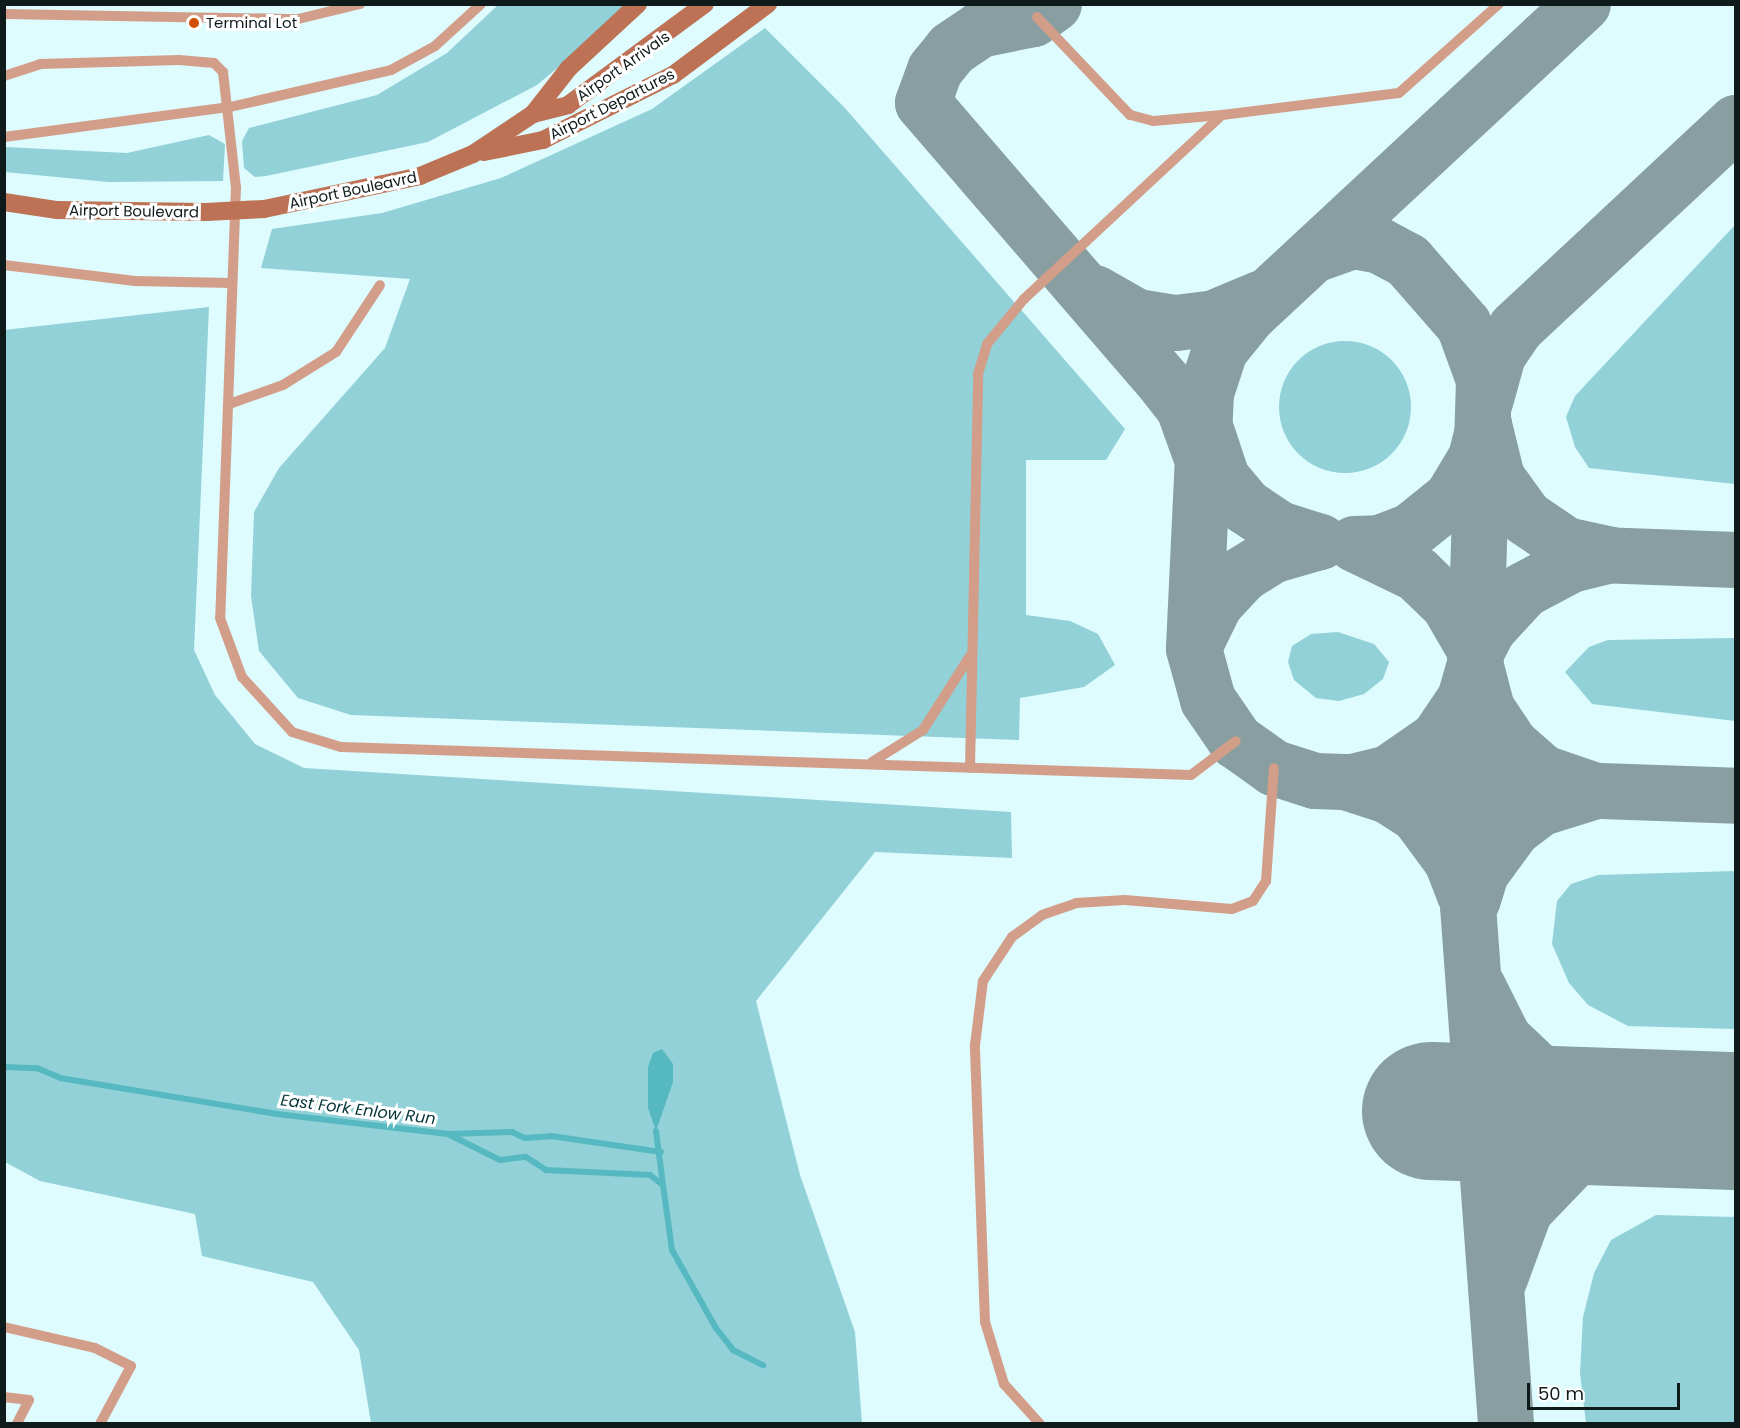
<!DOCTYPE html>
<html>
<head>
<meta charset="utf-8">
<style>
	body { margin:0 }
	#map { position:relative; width:1740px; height:1428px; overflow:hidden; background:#defbfe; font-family:Poppins,sans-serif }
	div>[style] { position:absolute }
	.green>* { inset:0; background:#91d1d7 }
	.round { border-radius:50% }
	.water>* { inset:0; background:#56b9c2 }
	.stream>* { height:6px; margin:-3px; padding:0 3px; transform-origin:3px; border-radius:3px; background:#56b9c2 }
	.taxiway>* { height:56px; margin:-28px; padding:0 28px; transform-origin:28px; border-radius:28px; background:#889ea0 }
	.runway>* { height:138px; margin:-69px; padding:0 69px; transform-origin:69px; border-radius:69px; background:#889ea0 }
	.lane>* { height:10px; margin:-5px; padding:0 5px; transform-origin:5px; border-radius:5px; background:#d29e8a }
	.secondary>* { height:18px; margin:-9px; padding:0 9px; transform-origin:9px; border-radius:9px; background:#bd7255 }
	.secondary-bridge>* { height:18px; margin:-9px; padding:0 9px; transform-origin:9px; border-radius:9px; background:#bd7255 }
	.dots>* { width:16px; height:16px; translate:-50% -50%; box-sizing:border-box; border:3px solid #fff; border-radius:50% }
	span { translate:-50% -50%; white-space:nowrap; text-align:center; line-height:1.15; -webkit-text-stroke:6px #fff; paint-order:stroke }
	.poi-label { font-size:15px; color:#0f1a1b }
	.left { translate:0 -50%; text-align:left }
	.street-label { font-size:15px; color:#0f1a1b }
	.water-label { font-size:16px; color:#023438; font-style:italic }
	.frame { position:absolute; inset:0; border:6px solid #0f1a1b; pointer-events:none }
	.scale { position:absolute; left:1527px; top:1383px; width:153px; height:27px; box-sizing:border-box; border:3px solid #0f1a1b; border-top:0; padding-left:8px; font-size:18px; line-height:21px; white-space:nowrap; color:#0f1a1b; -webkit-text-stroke:4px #fff; paint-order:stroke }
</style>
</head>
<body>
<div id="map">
	<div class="green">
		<div style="clip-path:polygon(498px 5px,632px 5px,537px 85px,428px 142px,266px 176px,255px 177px,244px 168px,242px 141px,249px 128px,377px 95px,447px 53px)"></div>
		<div style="clip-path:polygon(765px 28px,844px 107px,1125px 429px,1106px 460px,1026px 460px,1026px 615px,1070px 621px,1098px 634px,1115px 665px,1084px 687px,1020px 698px,1019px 740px,351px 715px,298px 698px,259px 651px,251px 596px,254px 512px,279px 468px,385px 348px,410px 279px,261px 268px,272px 229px,382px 213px,501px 178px,652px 109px)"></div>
		<div style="clip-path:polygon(209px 135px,225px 144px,223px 181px,108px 182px,5px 172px,5px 147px,127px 153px)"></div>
		<div style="clip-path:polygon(1735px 225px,1735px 484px,1589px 468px,1575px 447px,1566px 417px,1575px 396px)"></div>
		<div style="clip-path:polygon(209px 307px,194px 650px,215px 695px,255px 744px,304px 768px,1011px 812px,1012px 858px,875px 852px,756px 1001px,800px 1175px,855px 1332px,862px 1423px,371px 1423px,359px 1350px,313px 1282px,202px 1256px,195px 1214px,40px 1181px,5px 1162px,4px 330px)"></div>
		<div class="round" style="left:1279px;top:341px;width:132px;height:132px"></div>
		<div style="clip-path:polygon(1338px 632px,1374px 644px,1389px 662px,1383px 679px,1364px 694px,1339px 701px,1316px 698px,1294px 680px,1288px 662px,1292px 646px,1311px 634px)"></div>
		<div style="clip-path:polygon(1735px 638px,1735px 721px,1592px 704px,1565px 672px,1589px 647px,1608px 640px)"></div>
		<div style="clip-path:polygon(1735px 871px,1735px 1029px,1628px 1026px,1588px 1005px,1569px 983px,1552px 944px,1557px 901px,1571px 884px,1598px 875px)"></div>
		<div style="clip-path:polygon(1656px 1215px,1735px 1217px,1735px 1423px,1586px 1423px,1580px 1373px,1583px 1317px,1594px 1273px,1611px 1240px)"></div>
	</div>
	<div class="water">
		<div style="clip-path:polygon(662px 1049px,673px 1064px,673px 1082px,656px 1131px,648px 1108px,648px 1067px,653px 1053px)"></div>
	</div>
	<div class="stream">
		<div style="left:4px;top:1067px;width:33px;rotate:2deg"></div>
		<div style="left:37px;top:1068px;width:25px;rotate:23deg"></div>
		<div style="left:60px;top:1078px;width:220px;rotate:9.4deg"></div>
		<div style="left:277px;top:1114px;width:172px;rotate:6.7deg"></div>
		<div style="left:448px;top:1134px;width:58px;rotate:26.6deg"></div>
		<div style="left:500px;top:1160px;width:26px;rotate:-7deg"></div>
		<div style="left:526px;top:1157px;width:24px;rotate:33deg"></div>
		<div style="left:546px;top:1170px;width:104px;rotate:2.8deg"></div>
		<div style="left:650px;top:1175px;width:16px;rotate:38deg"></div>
		<div style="left:663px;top:1185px;width:66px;rotate:82.1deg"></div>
		<div style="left:672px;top:1250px;width:90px;rotate:60.6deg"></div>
		<div style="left:716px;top:1328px;width:28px;rotate:52deg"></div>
		<div style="left:733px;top:1350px;width:34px;rotate:27deg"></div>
		<div style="left:656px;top:1131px;width:54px;rotate:82.6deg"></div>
		<div style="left:449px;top:1134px;width:63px;rotate:-1.8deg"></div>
		<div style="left:512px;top:1132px;width:14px;rotate:25deg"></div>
		<div style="left:525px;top:1138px;width:26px;rotate:-4deg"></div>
		<div style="left:551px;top:1136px;width:111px;rotate:8.3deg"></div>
	</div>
	<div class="taxiway">
		<div style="left:1054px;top:4px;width:26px;rotate:144deg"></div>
		<div style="left:1033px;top:19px;width:54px;rotate:168.3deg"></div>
		<div style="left:980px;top:30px;width:34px;rotate:146deg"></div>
		<div style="left:952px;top:49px;width:27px;rotate:129deg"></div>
		<div style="left:935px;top:70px;width:35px;rotate:110deg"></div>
		<div style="left:923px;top:103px;width:372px;rotate:49.2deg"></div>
		<div style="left:1166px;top:385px;width:29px;rotate:52deg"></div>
		<div style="left:1184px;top:408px;width:48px;rotate:70.4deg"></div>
		<div style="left:1583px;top:4px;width:453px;rotate:137.1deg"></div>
		<div style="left:1251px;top:312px;width:49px;rotate:129.2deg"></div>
		<div style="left:1220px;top:350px;width:45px;rotate:108deg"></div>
		<div style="left:1206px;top:393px;width:256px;rotate:92.7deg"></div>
		<div style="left:1194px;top:649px;width:53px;rotate:74.6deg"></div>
		<div style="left:1208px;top:700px;width:50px;rotate:55.7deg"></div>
		<div style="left:1236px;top:741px;width:47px;rotate:35.4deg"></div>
		<div style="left:1274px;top:768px;width:43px;rotate:17.6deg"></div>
		<div style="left:1315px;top:781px;width:421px;rotate:2deg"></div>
		<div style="left:1314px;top:255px;width:41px;rotate:-19.7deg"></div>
		<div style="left:1353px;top:241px;width:27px;rotate:10deg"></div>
		<div style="left:1380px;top:246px;width:32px;rotate:28deg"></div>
		<div style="left:1408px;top:261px;width:85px;rotate:48.8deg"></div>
		<div style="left:1464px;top:325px;width:59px;rotate:70deg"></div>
		<div style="left:1484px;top:380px;width:526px;rotate:91.74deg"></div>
		<div style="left:1468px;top:906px;width:519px;rotate:85.8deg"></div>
		<div style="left:1095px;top:293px;width:48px;rotate:29.7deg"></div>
		<div style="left:1137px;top:317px;width:39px;rotate:9deg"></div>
		<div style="left:1176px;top:323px;width:38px;rotate:-7deg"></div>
		<div style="left:1214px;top:318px;width:52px;rotate:-22.6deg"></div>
		<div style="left:1485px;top:402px;width:49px;rotate:-74.5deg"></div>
		<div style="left:1498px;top:355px;width:32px;rotate:-56deg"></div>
		<div style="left:1516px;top:328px;width:301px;rotate:-43deg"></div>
		<div style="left:1572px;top:554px;width:164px;rotate:2.1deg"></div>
		<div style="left:1196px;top:643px;width:43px;rotate:-64deg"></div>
		<div style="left:1215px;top:604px;width:41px;rotate:-47deg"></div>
		<div style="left:1243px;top:574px;width:36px;rotate:-32deg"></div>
		<div style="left:1274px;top:555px;width:48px;rotate:-15.8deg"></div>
		<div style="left:1320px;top:542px;width:43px;rotate:-162.4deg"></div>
		<div style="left:1279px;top:529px;width:40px;rotate:-146deg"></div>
		<div style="left:1246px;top:507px;width:38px;rotate:-130deg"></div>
		<div style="left:1222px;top:478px;width:47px;rotate:-108.4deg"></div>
		<div style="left:1475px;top:650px;width:52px;rotate:-120deg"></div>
		<div style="left:1449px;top:605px;width:45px;rotate:-135.9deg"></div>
		<div style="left:1417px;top:574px;width:69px;rotate:-154.2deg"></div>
		<div style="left:1355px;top:544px;width:25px;rotate:-2deg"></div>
		<div style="left:1380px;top:543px;width:33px;rotate:-21deg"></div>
		<div style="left:1411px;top:531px;width:53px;rotate:-38.8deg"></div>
		<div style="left:1452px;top:498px;width:47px;rotate:-59deg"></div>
		<div style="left:1476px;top:458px;width:34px;rotate:-76deg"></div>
		<div style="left:1484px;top:425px;width:55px;rotate:76.2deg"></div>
		<div style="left:1497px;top:478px;width:49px;rotate:54.1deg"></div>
		<div style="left:1526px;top:518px;width:48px;rotate:34deg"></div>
		<div style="left:1566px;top:545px;width:46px;rotate:12.5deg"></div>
		<div style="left:1611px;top:555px;width:41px;rotate:166deg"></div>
		<div style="left:1571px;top:565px;width:53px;rotate:152deg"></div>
		<div style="left:1524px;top:590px;width:53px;rotate:132.7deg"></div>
		<div style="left:1488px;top:629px;width:28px;rotate:117deg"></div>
		<div style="left:1465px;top:895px;width:36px;rotate:-111deg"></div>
		<div style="left:1452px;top:861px;width:57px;rotate:-126.5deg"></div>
		<div style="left:1418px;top:815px;width:35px;rotate:-147deg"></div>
		<div style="left:1389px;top:796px;width:42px;rotate:-162deg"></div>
		<div style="left:1349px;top:783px;width:41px;rotate:-14deg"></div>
		<div style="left:1389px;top:773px;width:60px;rotate:-34.8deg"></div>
		<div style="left:1438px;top:739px;width:48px;rotate:-56deg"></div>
		<div style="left:1465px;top:699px;width:37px;rotate:-74deg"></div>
		<div style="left:1475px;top:663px;width:48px;rotate:75.4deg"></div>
		<div style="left:1487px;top:709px;width:43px;rotate:56.3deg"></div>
		<div style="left:1511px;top:745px;width:43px;rotate:41.2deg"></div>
		<div style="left:1543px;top:773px;width:56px;rotate:18.8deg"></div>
		<div style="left:1596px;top:791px;width:58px;rotate:162.8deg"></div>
		<div style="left:1541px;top:808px;width:34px;rotate:143deg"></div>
		<div style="left:1514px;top:828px;width:56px;rotate:126.3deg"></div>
		<div style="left:1481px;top:873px;width:28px;rotate:107deg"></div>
		<div style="left:1478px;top:987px;width:58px;rotate:63.4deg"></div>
		<div style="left:1504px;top:1039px;width:55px;rotate:43.5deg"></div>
		<div style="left:1544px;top:1077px;width:61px;rotate:28.2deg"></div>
		<div style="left:1598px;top:1106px;width:67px;rotate:11.1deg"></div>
		<div style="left:1500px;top:1278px;width:72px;rotate:-69.8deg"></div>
		<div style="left:1525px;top:1210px;width:71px;rotate:-46.1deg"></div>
		<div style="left:1574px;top:1159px;width:64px;rotate:-25.8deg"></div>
		<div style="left:1632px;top:1131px;width:73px;rotate:-8.7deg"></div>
	</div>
	<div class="runway">
		<div style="left:1431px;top:1111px;width:305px;rotate:1.9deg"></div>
	</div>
	<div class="lane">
		<div style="left:4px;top:14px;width:294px;rotate:1deg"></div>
		<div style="left:298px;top:19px;width:64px;rotate:-13.6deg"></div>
		<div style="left:4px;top:76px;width:38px;rotate:-18deg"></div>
		<div style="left:40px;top:64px;width:139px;rotate:-1.6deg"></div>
		<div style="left:179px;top:60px;width:35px;rotate:5deg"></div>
		<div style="left:214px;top:63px;width:13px;rotate:45deg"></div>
		<div style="left:223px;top:72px;width:116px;rotate:83.6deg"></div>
		<div style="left:236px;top:187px;width:431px;rotate:92.1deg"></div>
		<div style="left:220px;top:618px;width:63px;rotate:69.6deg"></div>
		<div style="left:242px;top:677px;width:74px;rotate:47.7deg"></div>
		<div style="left:292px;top:732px;width:51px;rotate:17deg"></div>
		<div style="left:341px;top:747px;width:850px;rotate:1.89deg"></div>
		<div style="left:1191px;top:775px;width:56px;rotate:-37.1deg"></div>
		<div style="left:1222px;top:115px;width:178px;rotate:-7.1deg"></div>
		<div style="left:1399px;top:93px;width:134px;rotate:-41.7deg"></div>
		<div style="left:4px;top:137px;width:228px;rotate:-7.6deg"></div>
		<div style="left:230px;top:107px;width:165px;rotate:-12.9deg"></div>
		<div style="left:391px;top:70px;width:50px;rotate:-28.6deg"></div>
		<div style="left:435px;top:46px;width:62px;rotate:-42.4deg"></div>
		<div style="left:4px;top:265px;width:132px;rotate:7deg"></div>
		<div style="left:135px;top:281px;width:96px;rotate:1.2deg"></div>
		<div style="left:232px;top:403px;width:54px;rotate:-19.4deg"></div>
		<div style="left:283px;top:385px;width:62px;rotate:-31.9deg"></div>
		<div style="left:336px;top:352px;width:80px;rotate:-56.7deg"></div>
		<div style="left:872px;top:762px;width:60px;rotate:-32.1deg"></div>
		<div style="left:923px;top:730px;width:88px;rotate:-57.6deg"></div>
		<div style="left:970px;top:768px;width:394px;rotate:-88.8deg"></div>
		<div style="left:978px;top:374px;width:31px;rotate:-73deg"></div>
		<div style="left:987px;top:344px;width:58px;rotate:-50.6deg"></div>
		<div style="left:1024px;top:299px;width:270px;rotate:-42.9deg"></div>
		<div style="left:1222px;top:115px;width:69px;rotate:175deg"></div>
		<div style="left:1153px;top:121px;width:24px;rotate:-165deg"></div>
		<div style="left:1130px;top:115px;width:135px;rotate:-133.5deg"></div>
		<div style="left:4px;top:1327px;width:93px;rotate:13deg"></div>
		<div style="left:95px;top:1348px;width:40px;rotate:26.6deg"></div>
		<div style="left:131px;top:1366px;width:66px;rotate:118.1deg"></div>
		<div style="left:4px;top:1397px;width:25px;rotate:7deg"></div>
		<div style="left:29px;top:1400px;width:27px;rotate:117deg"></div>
		<div style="left:1040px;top:1424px;width:54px;rotate:-132deg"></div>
		<div style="left:1004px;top:1384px;width:65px;rotate:-107deg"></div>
		<div style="left:985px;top:1322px;width:277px;rotate:-92.1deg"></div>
		<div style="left:975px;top:1045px;width:64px;rotate:-82.9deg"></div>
		<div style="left:983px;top:981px;width:53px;rotate:-56.6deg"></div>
		<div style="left:1012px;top:937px;width:37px;rotate:-36deg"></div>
		<div style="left:1042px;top:915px;width:36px;rotate:-19deg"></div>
		<div style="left:1076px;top:903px;width:49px;rotate:-3.5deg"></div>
		<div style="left:1125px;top:900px;width:107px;rotate:4.8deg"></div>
		<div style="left:1232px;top:909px;width:22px;rotate:-21deg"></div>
		<div style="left:1253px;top:901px;width:24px;rotate:-57deg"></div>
		<div style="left:1266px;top:881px;width:113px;rotate:-86deg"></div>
	</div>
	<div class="secondary">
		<div style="left:533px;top:114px;width:58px;rotate:-52deg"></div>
		<div style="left:569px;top:68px;width:94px;rotate:-42.8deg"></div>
		<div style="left:484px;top:152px;width:60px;rotate:-11.5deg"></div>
		<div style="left:543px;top:140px;width:145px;rotate:-26.6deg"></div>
		<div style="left:673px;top:75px;width:119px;rotate:-36.8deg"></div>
		<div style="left:4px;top:202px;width:54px;rotate:8.6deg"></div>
		<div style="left:57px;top:210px;width:149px;rotate:0.8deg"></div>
		<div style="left:264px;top:209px;width:159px;rotate:-11.9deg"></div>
		<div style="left:420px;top:176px;width:57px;rotate:-22.5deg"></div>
		<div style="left:473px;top:154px;width:72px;rotate:-33.7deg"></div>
		<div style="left:533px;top:114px;width:36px;rotate:-14deg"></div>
		<div style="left:568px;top:105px;width:170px;rotate:-36.4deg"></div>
	</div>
	<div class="secondary-bridge">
		<div style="left:206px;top:212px;width:58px;rotate:-3deg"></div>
	</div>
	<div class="dots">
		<div style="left:194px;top:23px;background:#d24e00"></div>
	</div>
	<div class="poi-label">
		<span class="left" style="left:206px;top:23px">Terminal Lot</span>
	</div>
	<div class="street-label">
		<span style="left:623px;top:66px;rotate:-35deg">Airport Arrivals</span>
		<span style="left:612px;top:104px;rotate:-27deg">Airport Departures</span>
		<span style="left:353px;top:190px;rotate:-12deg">Airport Bouleavrd</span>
		<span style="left:134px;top:211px;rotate:1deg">Airport Boulevard</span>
	</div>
	<div class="water-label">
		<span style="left:358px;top:1110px;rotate:7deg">East Fork Enlow Run</span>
	</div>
	<div class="frame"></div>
	<div class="scale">50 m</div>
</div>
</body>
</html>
